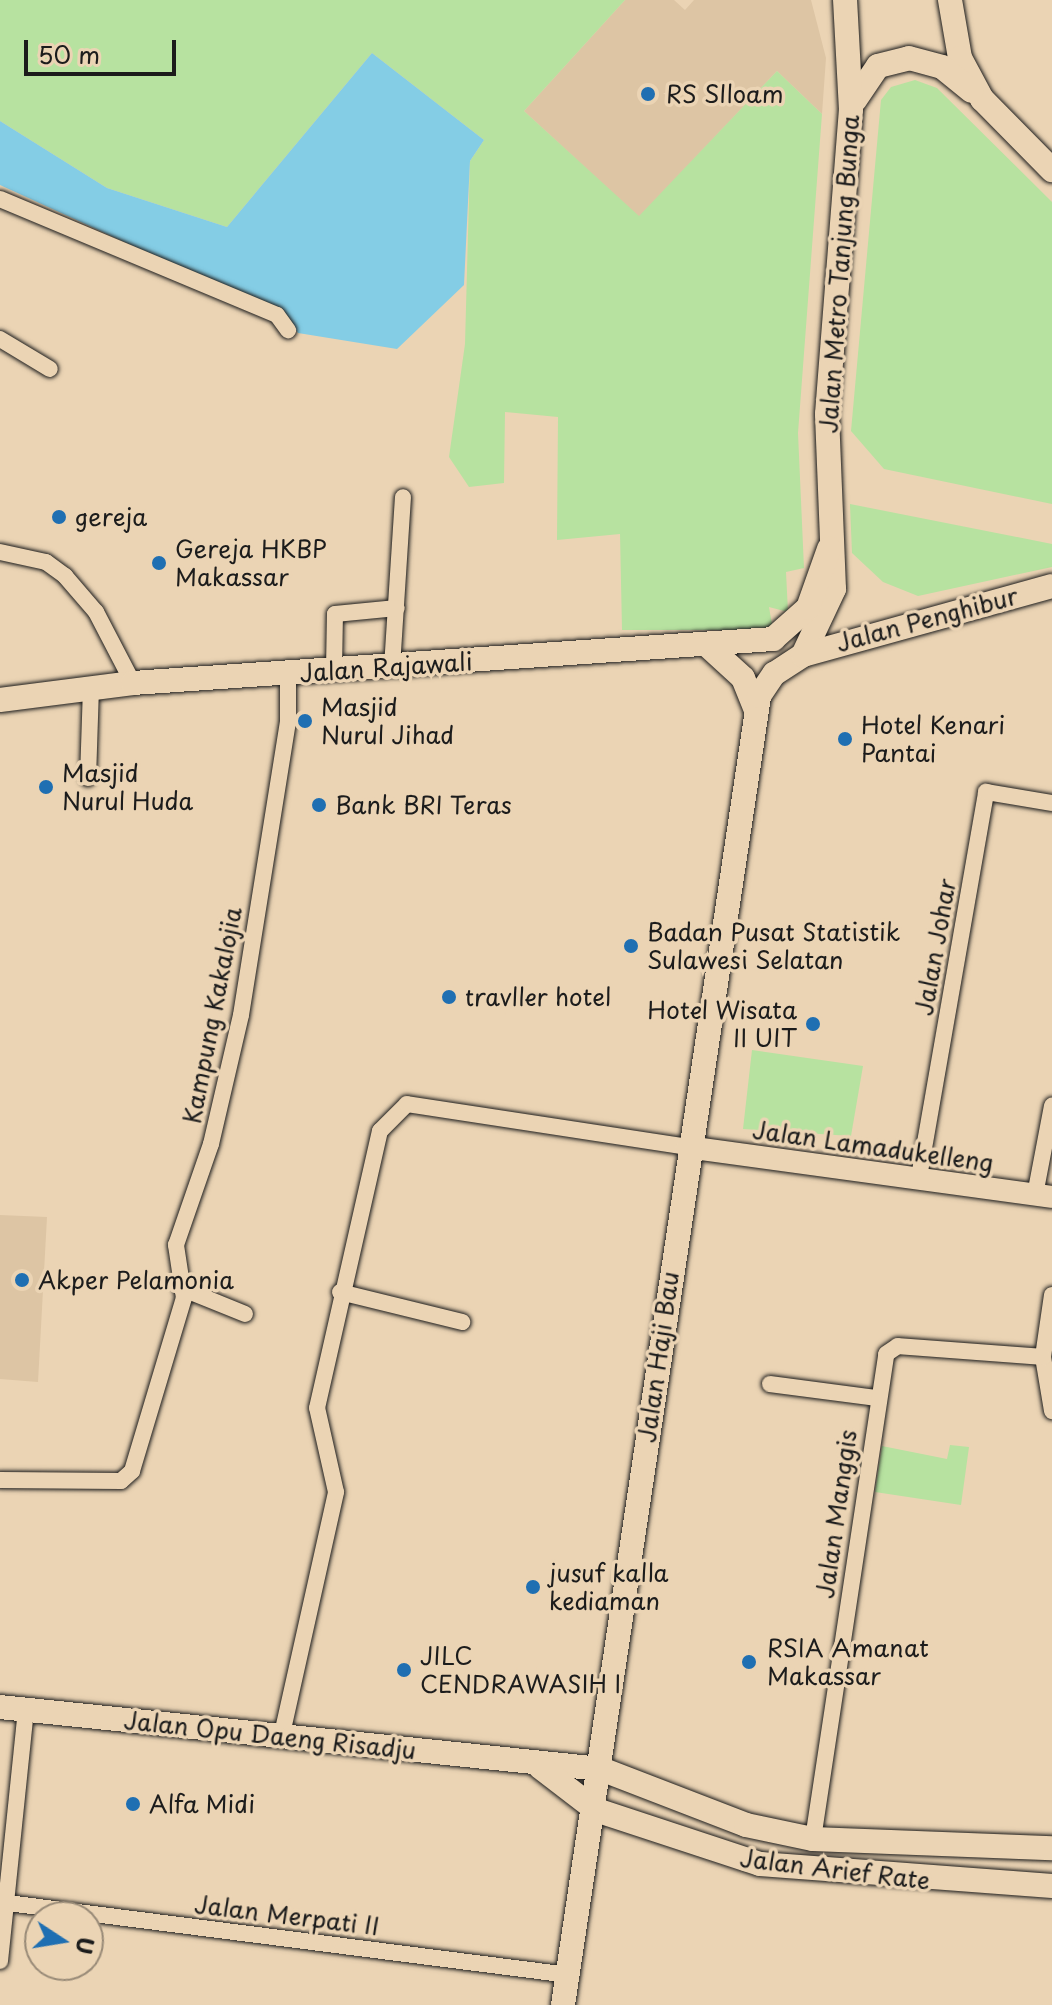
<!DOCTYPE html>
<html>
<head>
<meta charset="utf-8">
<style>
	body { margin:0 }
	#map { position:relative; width:1052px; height:2005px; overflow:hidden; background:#ebd4b4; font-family:"Playpen Sans",sans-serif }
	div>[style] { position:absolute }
	.built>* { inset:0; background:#ddc5a4 }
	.green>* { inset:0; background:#b7e2a0 }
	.water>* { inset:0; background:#84cde5 }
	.roads { filter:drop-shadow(0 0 2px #1c1c1c) drop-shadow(0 0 2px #1c1c1c) }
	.minor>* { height:16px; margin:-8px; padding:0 8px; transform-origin:8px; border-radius:8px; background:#ebd4b4 }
	.tertiary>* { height:22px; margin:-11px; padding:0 11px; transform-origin:11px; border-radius:11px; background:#ebd4b4 }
	.secondary>* { height:24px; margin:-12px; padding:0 12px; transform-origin:12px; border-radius:12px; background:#ebd4b4 }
	.dots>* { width:22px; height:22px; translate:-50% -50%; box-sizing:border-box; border:4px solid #ebd4b4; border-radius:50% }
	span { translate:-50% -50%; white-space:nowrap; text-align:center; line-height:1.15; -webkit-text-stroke:7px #ebd4b4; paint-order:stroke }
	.poi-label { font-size:24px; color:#1c1c1c }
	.left { translate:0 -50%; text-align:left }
	.right { translate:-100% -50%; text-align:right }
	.street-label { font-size:24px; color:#1c1c1c }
	.north { position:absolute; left:24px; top:1901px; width:80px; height:80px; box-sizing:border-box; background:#ebd4b4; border:2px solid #988a77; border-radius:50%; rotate:102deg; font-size:22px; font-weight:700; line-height:32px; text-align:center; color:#1c1c1c }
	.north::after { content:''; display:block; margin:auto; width:28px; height:36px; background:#1f6fb2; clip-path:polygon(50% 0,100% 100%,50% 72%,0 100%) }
	.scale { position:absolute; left:24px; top:40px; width:152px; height:36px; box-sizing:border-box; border:4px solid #1c1c1c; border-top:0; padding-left:10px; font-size:24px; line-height:28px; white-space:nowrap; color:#1c1c1c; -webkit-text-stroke:6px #ebd4b4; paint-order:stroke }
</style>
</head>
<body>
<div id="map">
	<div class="built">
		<div style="clip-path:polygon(625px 0,674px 0,685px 10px,694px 0,811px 0,826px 58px,822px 114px,777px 71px,639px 217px,524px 111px)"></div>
		<div style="clip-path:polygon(0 1215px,47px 1217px,38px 1382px,0 1379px)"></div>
	</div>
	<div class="green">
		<div style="clip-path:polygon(0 0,625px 0,524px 111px,639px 216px,777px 71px,822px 114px,798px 433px,804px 568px,786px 572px,788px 612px,769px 607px,773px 630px,622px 630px,620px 534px,557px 540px,558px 417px,505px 412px,504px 483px,469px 487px,449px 457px,465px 344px,470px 161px,484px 140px,372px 53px,227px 227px,107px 188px,0 121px)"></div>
		<div style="clip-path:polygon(915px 80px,937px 88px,1052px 202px,1052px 504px,884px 469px,851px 431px,881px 100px,891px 87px)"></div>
		<div style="clip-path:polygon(850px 504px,1052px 544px,1052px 567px,918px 596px,883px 582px,852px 553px)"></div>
		<div style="clip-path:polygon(752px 1050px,863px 1066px,851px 1136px,743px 1129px)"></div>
		<div style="clip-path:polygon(950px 1445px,969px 1447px,961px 1505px,875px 1492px,882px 1446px,947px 1459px)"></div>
	</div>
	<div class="water">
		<div style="clip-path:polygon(372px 53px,484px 140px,470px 161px,464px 285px,397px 349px,298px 333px,286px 316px,0 185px,0 121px,107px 188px,227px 227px)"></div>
	</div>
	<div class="roads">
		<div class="minor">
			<div style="left:0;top:199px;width:300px;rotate:22.7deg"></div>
			<div style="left:277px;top:315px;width:19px;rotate:54deg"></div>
			<div style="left:0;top:339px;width:58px;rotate:31deg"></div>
			<div style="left:0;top:552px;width:47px;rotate:12.3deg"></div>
			<div style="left:46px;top:562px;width:24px;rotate:36deg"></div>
			<div style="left:65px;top:576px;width:48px;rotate:49.3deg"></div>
			<div style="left:96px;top:612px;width:80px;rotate:62.5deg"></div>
			<div style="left:392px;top:667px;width:170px;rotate:-86.3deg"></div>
			<div style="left:334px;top:670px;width:56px;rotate:-89deg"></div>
			<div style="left:335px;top:614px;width:62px;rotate:-5.5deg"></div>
			<div style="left:88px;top:778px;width:90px;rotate:-88.1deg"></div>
			<div style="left:919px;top:1177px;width:391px;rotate:-80.1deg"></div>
			<div style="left:986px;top:792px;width:67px;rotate:9.5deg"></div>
			<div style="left:1035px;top:1195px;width:91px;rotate:-79.2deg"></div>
			<div style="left:181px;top:1288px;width:69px;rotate:22.1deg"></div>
			<div style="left:340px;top:1292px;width:126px;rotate:13.8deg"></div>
			<div style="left:1052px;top:1295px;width:63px;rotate:98.3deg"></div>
			<div style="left:1043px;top:1357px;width:55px;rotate:80.5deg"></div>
			<div style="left:770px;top:1384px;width:108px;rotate:7.5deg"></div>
			<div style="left:0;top:1480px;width:121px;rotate:0.5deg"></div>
			<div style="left:121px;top:1481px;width:15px;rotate:-42deg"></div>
			<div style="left:132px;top:1471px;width:181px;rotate:-73.3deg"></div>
			<div style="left:184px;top:1298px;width:54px;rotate:-98.6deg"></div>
			<div style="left:176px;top:1245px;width:107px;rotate:-70.9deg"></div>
			<div style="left:211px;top:1144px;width:132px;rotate:-76.9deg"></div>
			<div style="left:241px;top:1015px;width:297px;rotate:-80.9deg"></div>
			<div style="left:288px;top:722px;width:49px;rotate:-90deg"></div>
			<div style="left:282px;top:1734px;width:248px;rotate:-77.4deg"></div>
			<div style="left:336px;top:1492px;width:86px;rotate:-102.7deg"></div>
			<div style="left:317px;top:1408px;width:284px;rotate:-77.2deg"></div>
			<div style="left:380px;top:1131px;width:38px;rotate:-45deg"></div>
			<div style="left:407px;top:1104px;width:283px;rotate:8.7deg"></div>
			<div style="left:813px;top:1839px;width:490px;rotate:-81.4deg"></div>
			<div style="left:886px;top:1354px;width:14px;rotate:-34deg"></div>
			<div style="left:898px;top:1346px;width:145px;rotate:4.3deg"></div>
			<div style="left:0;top:1902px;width:574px;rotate:7.31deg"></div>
			<div style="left:0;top:1961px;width:252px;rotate:-84.1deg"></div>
		</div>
		<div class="tertiary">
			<div style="left:687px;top:1147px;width:368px;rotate:7.8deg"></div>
		</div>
		<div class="secondary">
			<div style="left:950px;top:0;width:59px;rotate:80.2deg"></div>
			<div style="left:960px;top:58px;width:47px;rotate:61.8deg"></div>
			<div style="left:982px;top:99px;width:100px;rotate:45.4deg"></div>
			<div style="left:855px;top:100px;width:41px;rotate:-55.9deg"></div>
			<div style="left:878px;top:66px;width:32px;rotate:-14deg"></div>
			<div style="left:909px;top:58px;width:34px;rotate:15deg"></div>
			<div style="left:942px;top:67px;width:38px;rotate:39deg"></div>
			<div style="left:708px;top:646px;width:47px;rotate:42.4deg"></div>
			<div style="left:743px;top:678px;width:35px;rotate:68deg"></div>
			<div style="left:803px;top:655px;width:73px;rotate:-64.8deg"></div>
			<div style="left:834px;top:589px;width:175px;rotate:-92.3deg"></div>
			<div style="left:827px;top:414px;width:305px;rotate:-85.5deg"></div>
			<div style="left:851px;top:110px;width:110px;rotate:-93.1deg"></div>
			<div style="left:0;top:700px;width:134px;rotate:-7.3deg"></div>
			<div style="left:133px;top:683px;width:642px;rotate:-3.93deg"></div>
			<div style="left:773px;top:639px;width:47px;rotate:-41.5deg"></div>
			<div style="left:808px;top:608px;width:63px;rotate:-70.4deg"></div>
			<div style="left:0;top:1707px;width:604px;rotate:5.89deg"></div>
			<div style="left:601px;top:1769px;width:155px;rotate:21.1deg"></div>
			<div style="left:746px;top:1825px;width:68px;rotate:11.8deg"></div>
			<div style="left:813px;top:1839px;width:239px;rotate:2.2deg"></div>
			<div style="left:540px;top:1767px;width:71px;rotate:37.5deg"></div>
			<div style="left:596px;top:1810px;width:173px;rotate:18.2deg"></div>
			<div style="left:760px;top:1864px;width:293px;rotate:4.3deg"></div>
			<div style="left:563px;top:2005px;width:1324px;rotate:-81.48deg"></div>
			<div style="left:759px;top:696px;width:27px;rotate:-56deg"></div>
			<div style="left:774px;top:674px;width:35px;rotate:-33deg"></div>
			<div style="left:803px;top:655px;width:258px;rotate:-15.5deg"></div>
		</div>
	</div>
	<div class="dots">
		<div style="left:648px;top:94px;background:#1f6fb2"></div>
		<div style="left:59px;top:517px;background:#1f6fb2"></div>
		<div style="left:159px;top:563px;background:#1f6fb2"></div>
		<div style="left:305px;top:721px;background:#1f6fb2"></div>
		<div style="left:845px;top:739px;background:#1f6fb2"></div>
		<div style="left:46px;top:787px;background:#1f6fb2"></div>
		<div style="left:319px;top:805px;background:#1f6fb2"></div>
		<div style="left:631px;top:946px;background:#1f6fb2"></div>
		<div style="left:449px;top:997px;background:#1f6fb2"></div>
		<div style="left:813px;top:1024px;background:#1f6fb2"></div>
		<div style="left:22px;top:1280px;background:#1f6fb2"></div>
		<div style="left:533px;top:1587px;background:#1f6fb2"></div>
		<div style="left:749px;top:1662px;background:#1f6fb2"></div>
		<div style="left:404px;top:1670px;background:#1f6fb2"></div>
		<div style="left:133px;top:1804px;background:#1f6fb2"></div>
	</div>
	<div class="poi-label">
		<span class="left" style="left:666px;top:94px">RS SIloam</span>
		<span class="left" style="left:75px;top:517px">gereja</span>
		<span class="left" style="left:175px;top:563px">Gereja HKBP<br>Makassar</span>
		<span class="left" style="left:321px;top:721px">Masjid<br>Nurul Jihad</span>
		<span class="left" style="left:861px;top:739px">Hotel Kenari<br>Pantai</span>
		<span class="left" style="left:62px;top:787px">Masjid<br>Nurul Huda</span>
		<span class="left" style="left:335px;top:805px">Bank BRI Teras</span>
		<span class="left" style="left:647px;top:946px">Badan Pusat Statistik<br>Sulawesi Selatan</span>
		<span class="left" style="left:465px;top:997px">travller hotel</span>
		<span class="right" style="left:797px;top:1024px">Hotel Wisata<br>II UIT</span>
		<span class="left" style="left:38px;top:1280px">Akper Pelamonia</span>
		<span class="left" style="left:549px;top:1587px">jusuf kalla<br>kediaman</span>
		<span class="left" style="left:767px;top:1662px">RSIA Amanat<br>Makassar</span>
		<span class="left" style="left:420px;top:1670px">JILC<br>CENDRAWASIH I</span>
		<span class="left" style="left:149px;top:1804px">Alfa Midi</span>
	</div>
	<div class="street-label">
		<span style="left:839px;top:274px;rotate:-86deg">Jalan Metro Tanjung Bunga</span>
		<span style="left:927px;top:619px;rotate:-15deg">Jalan Penghibur</span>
		<span style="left:386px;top:667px;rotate:-4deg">Jalan Rajawali</span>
		<span style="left:935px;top:947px;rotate:-80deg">Jalan Johar</span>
		<span style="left:212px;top:1015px;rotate:-79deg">Kampung Kakalojia</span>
		<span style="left:873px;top:1146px;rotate:8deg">Jalan Lamadukelleng</span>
		<span style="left:658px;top:1357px;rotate:-82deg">Jalan Haji Bau</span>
		<span style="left:836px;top:1514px;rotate:-82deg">Jalan Manggis</span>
		<span style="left:270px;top:1735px;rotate:6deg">Jalan Opu Daeng Risadju</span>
		<span style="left:835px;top:1869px;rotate:7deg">Jalan Arief Rate</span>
		<span style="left:287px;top:1915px;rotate:7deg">Jalan Merpati II</span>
	</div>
	<div class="north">U</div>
	<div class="scale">50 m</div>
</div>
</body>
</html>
